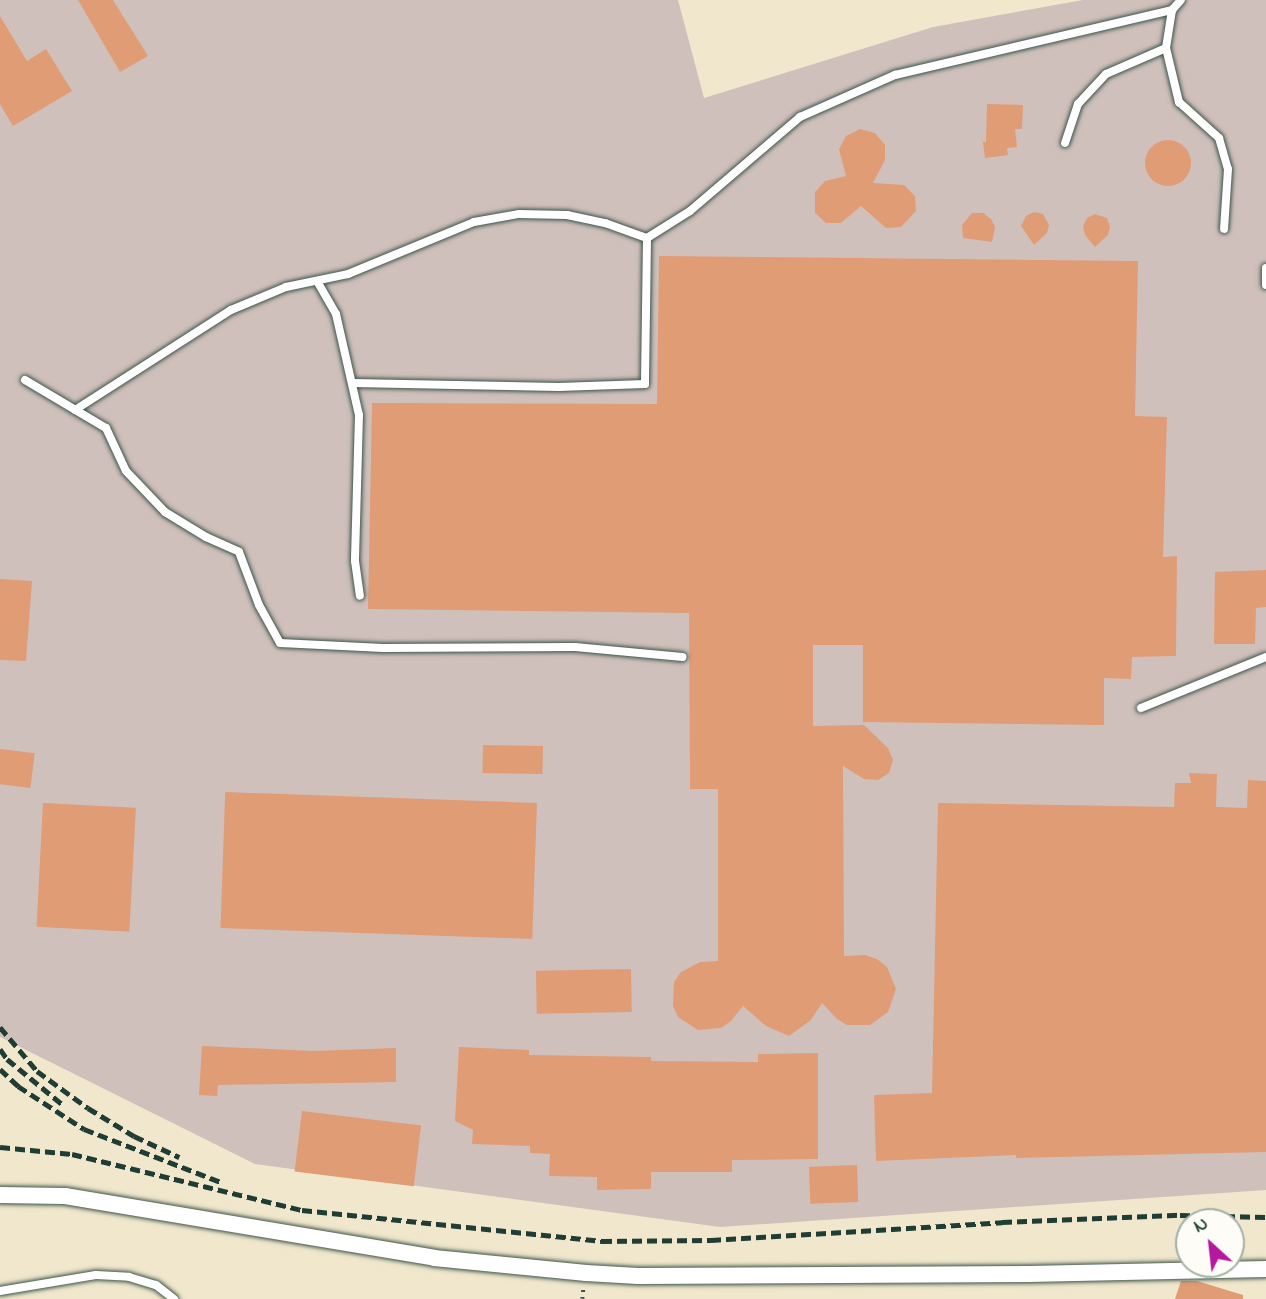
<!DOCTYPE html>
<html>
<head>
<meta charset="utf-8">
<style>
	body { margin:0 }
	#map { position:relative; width:1266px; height:1299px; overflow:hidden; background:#f0e7cc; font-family:"Indie Flower",sans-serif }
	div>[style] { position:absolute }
	.industrial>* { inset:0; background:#d0c0bc }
	.building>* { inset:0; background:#e09c75; transform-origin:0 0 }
	.round { border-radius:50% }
	.path>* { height:3.5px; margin-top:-1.75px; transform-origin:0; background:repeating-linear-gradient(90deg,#3e564b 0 2px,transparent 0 7px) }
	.roads { filter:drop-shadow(0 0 2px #3e564b) drop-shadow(0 0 2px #3e564b) }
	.lane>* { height:8px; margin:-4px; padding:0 4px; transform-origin:4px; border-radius:4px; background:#fff }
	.street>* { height:16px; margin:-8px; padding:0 8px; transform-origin:8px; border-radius:8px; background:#fff }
	.rail>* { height:5px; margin-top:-2.5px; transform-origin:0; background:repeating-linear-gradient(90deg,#1f3d34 0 10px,transparent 0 15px) }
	span { translate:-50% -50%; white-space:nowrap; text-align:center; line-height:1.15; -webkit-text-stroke:6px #fdfcf7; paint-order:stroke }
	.north { position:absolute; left:1175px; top:1208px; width:70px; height:70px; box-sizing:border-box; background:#fdfcf7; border:2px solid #a4b0a9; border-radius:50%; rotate:333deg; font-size:19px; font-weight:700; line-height:28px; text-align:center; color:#1f3d34 }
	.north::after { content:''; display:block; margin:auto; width:24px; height:32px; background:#b5179e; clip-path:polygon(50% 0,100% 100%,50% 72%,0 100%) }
</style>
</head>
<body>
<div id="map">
	<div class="industrial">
		<div style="clip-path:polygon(0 0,678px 0,704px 98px,933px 27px,1083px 0,1266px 0,1266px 1190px,720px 1227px,255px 1164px,0 1037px)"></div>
	</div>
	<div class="building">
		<div style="clip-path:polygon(78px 0,113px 0,148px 56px,120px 72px)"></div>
		<div style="clip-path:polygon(0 16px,27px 61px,46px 49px,72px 91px,13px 126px,0 104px)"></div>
		<div style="clip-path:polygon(987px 104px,1023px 105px,1022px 129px,1015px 129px,1017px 147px,1007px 148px,1008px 155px,985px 158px,983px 142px,986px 142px)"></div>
		<div style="clip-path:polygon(860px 129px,875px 133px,885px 145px,885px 160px,873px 183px,904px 185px,915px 196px,916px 211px,901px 227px,886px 228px,861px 206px,841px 223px,826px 223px,815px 213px,815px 192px,825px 181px,846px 176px,839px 149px,846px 136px)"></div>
		<div class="round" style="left:1145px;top:140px;width:46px;height:46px"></div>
		<div style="clip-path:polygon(1034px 212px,1043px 214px,1049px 225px,1047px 233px,1034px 245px,1021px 226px,1026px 216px)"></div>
		<div style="clip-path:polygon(972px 213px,983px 213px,991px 219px,995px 227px,992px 242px,963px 238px,962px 225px)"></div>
		<div style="clip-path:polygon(1095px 214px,1107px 218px,1110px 227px,1108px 235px,1095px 247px,1085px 235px,1083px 226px,1087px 218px)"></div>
		<div style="clip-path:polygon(659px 256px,1138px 261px,1135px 416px,1167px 417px,1163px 557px,1177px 556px,1176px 656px,1132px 657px,1131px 679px,1104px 678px,1104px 725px,863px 722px,863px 645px,813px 645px,813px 726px,864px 725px,888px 748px,893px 760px,889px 773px,878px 780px,864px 779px,843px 766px,844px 956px,865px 955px,877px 959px,887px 967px,896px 989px,888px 1012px,870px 1025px,847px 1025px,837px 1019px,822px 1003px,811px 1020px,789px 1036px,766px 1026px,743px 1006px,731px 1021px,721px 1028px,698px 1030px,678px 1017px,673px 1006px,674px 982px,681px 972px,700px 962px,718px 961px,718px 789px,690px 789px,689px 613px,368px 609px,372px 403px,657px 404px)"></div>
		<div style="clip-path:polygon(1266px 570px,1266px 607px,1256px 608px,1255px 644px,1214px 644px,1215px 572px)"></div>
		<div style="clip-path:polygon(0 579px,32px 581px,26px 661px,0 660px)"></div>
		<div style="left:483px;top:745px;width:60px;height:28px;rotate:1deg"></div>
		<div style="left:0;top:749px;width:35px;height:35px;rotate:7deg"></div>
		<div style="clip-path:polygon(1189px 773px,1217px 774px,1216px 807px,1247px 808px,1248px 780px,1266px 781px,1266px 1152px,1016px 1158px,1016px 1155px,876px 1161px,874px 1095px,932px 1093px,938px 803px,1174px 807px,1175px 783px,1191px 783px)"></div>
		<div style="left:43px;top:803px;width:93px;height:124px;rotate:3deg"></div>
		<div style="left:537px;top:803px;width:136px;height:312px;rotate:92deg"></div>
		<div style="left:631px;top:969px;width:43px;height:95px;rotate:89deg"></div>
		<div style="clip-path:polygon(202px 1046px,313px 1051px,396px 1048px,396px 1082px,218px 1085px,217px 1096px,199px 1095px)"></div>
		<div style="clip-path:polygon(459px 1047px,529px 1050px,529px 1055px,651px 1057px,651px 1061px,758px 1062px,758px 1054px,818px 1053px,818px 1159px,732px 1160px,732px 1172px,651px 1172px,651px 1189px,597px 1190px,597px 1177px,549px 1176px,550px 1154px,530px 1153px,530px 1146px,472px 1144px,473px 1130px,455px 1121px)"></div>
		<div style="left:302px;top:1111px;width:120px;height:61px;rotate:7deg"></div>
		<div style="left:857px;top:1165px;width:37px;height:48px;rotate:88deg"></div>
		<div style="clip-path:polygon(1181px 1281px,1197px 1281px,1243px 1295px,1243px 1299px,1175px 1299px)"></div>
	</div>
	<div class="path">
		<div style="left:582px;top:1299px;width:10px;rotate:-84deg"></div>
	</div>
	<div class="roads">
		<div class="lane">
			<div style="left:1172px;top:10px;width:13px;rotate:-48deg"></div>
			<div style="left:1166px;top:48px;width:56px;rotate:76.5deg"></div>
			<div style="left:1179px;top:102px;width:54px;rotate:42deg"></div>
			<div style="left:1219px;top:138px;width:32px;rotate:74deg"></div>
			<div style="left:1228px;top:169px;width:60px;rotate:93.8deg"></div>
			<div style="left:647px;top:238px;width:51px;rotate:-32.1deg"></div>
			<div style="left:690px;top:211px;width:145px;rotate:-40.5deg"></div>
			<div style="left:800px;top:117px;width:104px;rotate:-23.9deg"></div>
			<div style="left:895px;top:75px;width:285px;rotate:-13.2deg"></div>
			<div style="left:1172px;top:10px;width:38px;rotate:99deg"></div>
			<div style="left:1166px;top:48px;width:65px;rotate:156.6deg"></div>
			<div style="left:1106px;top:74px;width:41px;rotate:133deg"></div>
			<div style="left:1078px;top:104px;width:41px;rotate:108.4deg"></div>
			<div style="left:317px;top:281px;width:38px;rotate:60deg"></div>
			<div style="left:336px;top:314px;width:104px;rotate:77.2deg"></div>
			<div style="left:359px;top:415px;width:146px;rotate:91.6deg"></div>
			<div style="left:355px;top:561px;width:35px;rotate:82deg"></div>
			<div style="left:1266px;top:285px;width:17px;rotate:-90deg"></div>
			<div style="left:25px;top:380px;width:94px;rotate:30.7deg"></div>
			<div style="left:106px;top:428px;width:47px;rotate:65.1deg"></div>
			<div style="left:126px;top:471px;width:57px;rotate:46.4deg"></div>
			<div style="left:165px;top:512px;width:48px;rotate:31.4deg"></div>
			<div style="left:206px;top:537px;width:36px;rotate:24deg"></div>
			<div style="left:239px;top:552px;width:57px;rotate:69.3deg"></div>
			<div style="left:259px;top:605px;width:43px;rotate:61.1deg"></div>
			<div style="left:280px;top:643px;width:103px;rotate:2.8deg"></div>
			<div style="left:383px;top:648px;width:192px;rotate:-0.3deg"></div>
			<div style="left:575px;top:647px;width:108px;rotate:5.3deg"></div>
			<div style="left:75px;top:410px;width:185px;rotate:-32.7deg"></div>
			<div style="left:231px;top:310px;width:60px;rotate:-22.7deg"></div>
			<div style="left:286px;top:287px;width:63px;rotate:-11.8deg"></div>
			<div style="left:348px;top:274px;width:136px;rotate:-22.4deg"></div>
			<div style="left:474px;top:222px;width:46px;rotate:-10.1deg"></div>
			<div style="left:519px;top:214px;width:48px;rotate:1.2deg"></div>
			<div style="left:567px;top:215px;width:39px;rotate:12deg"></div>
			<div style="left:605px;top:223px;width:45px;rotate:19.7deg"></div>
			<div style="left:647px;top:238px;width:146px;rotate:90.8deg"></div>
			<div style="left:645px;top:384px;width:86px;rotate:178deg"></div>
			<div style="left:559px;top:387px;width:206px;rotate:-178.9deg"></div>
			<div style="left:1141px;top:708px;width:135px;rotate:-22.2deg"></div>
			<div style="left:0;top:1291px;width:97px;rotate:-9.5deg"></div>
			<div style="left:96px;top:1275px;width:33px;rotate:3deg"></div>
			<div style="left:129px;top:1277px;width:28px;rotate:17deg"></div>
			<div style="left:156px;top:1285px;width:23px;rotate:38deg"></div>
		</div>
		<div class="street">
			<div style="left:0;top:1195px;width:65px;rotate:0.9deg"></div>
			<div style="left:65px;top:1196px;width:374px;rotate:9.5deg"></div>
			<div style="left:434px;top:1258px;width:153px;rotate:5.6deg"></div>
			<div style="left:586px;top:1273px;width:52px;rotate:3.3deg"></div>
			<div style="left:638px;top:1276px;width:390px;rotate:-0.3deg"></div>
			<div style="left:1028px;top:1274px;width:238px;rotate:-1.2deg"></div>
		</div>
	</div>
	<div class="rail">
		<div style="left:0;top:1027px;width:57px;rotate:49.9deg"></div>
		<div style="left:37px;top:1071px;width:63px;rotate:36deg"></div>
		<div style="left:88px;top:1108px;width:54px;rotate:31.3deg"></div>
		<div style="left:134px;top:1136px;width:50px;rotate:25deg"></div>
		<div style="left:0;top:1049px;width:12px;rotate:55deg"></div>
		<div style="left:7px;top:1059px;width:71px;rotate:39.3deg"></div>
		<div style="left:0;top:1069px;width:25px;rotate:43deg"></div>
		<div style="left:18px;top:1086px;width:79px;rotate:33.1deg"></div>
		<div style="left:84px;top:1129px;width:149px;rotate:21.2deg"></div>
		<div style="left:0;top:1147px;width:72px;rotate:5.6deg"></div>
		<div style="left:72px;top:1154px;width:237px;rotate:13.7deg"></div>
		<div style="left:302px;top:1210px;width:302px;rotate:5.9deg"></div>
		<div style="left:602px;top:1241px;width:109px;rotate:-0.5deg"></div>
		<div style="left:711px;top:1240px;width:292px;rotate:-3.5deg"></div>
		<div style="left:1002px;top:1222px;width:178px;rotate:-2.3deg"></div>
		<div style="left:1180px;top:1215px;width:86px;rotate:1.3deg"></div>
	</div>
	<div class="north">N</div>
</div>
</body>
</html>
